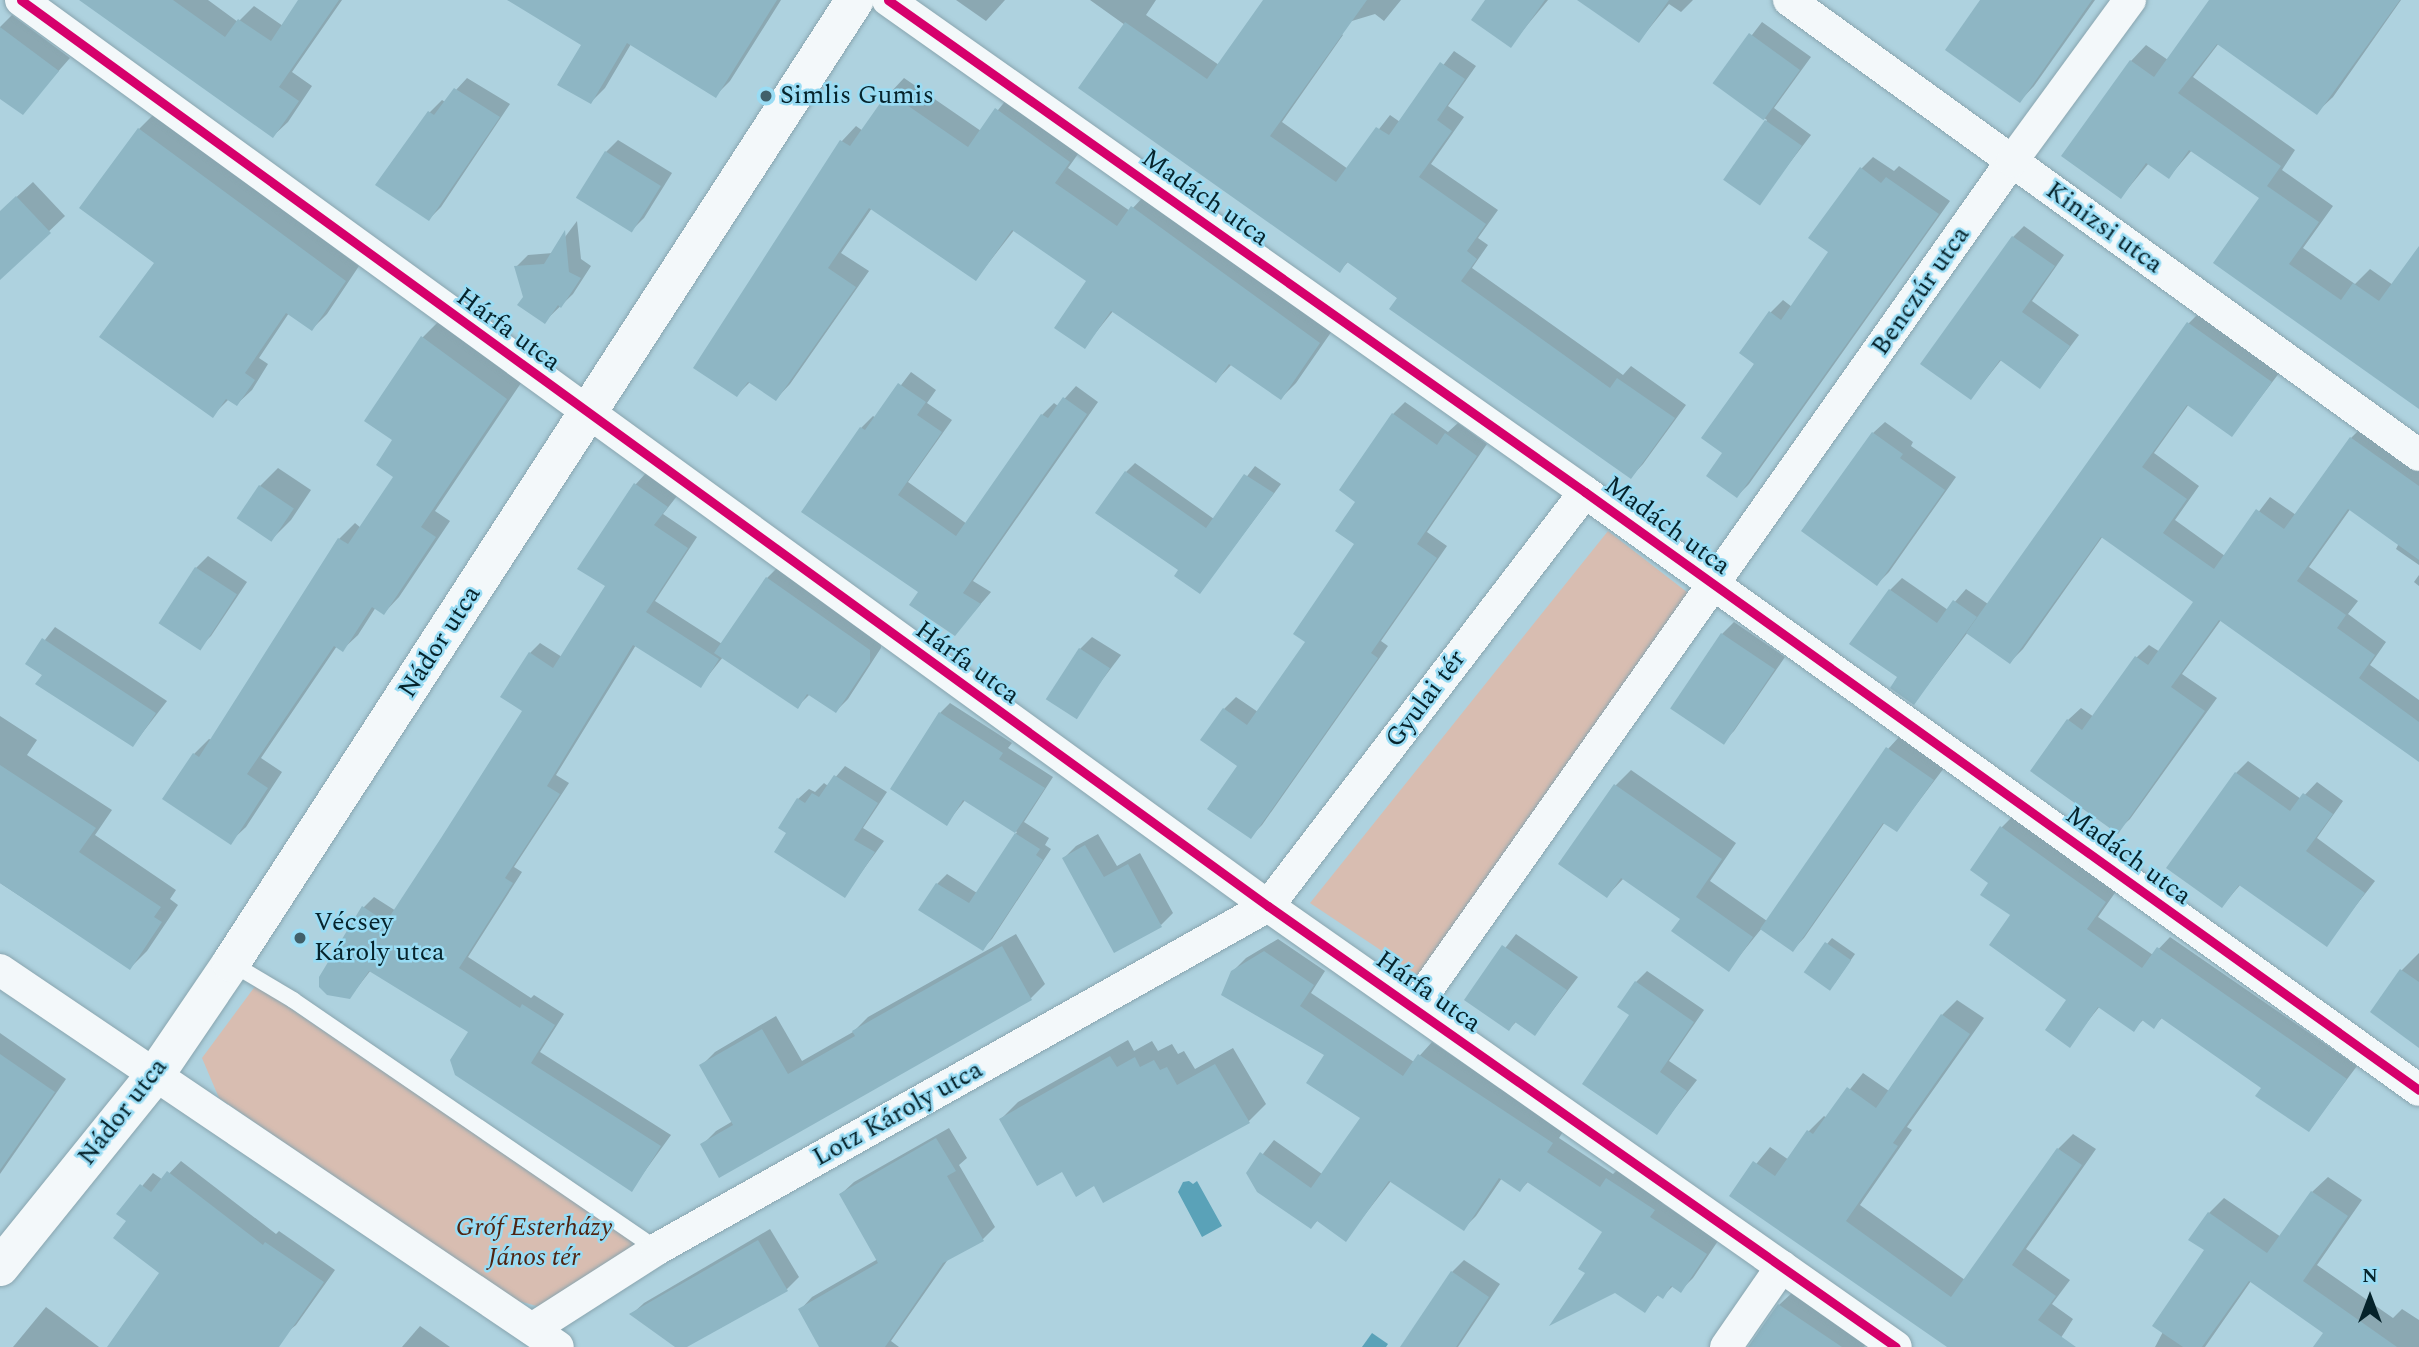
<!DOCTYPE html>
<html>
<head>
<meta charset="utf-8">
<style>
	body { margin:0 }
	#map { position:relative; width:2419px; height:1347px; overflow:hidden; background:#aed2df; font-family:Spectral,serif }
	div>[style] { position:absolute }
	.green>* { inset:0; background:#d8bdb1 }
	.water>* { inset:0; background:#5aa2b8 }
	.shadow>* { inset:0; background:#0003 }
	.building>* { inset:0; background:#8eb6c4; transform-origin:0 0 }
	.roads { filter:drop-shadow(0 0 2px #89a5af) drop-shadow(0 0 2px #89a5af) }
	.lane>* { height:16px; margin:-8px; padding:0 8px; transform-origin:8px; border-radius:8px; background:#f3f8fa }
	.street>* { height:32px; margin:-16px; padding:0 16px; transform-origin:16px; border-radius:16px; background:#f3f8fa }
	.secondary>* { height:38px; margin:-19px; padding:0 19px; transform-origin:19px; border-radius:19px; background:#f3f8fa }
	.cycleway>* { height:9px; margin:-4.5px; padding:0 4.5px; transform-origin:4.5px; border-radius:4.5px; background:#d6006c }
	.dots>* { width:19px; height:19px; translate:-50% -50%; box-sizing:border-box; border:4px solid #99dcf4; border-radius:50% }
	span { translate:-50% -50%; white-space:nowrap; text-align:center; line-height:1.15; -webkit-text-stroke:5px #99dcf4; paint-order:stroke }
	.poi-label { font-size:26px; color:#06232b }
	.left { translate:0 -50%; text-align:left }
	.street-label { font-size:26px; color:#06232b }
	.park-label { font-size:26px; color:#502411; font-style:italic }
	.north { position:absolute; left:2335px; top:1263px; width:70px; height:70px; -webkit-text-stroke:5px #99dcf4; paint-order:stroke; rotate:0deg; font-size:19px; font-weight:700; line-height:28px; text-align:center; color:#06232b }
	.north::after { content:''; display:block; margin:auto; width:24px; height:32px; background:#06232b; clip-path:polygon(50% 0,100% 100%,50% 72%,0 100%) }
</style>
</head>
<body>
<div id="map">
	<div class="green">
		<div style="clip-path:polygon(1608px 531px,1692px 596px,1418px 975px,1310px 903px)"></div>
		<div style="clip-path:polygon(256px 985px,643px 1247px,540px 1307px,515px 1300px,219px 1098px,202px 1058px)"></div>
	</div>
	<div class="water">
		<div style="clip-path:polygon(1189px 1181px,1193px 1184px,1197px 1181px,1222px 1226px,1202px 1237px,1178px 1192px,1183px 1182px)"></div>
		<div style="clip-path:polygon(1372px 1333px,1388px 1344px,1386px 1347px,1362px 1347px)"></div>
	</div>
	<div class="shadow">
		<div style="clip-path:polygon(82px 0,208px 0,238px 22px,254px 6px,283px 26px,301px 0,342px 0,292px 72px,312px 86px,288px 122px,273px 136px)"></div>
		<div style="clip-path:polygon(513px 0,781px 0,730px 81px,716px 95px,631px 44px,605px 88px,591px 102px,583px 45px)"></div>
		<div style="clip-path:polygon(956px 0,1005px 0,986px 21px)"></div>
		<div style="clip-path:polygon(1090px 0,1156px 0,1146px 15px,1219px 65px,1266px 0,1401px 0,1384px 21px,1375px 14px,1332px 27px,1343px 35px,1282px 122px,1348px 169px,1390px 115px,1400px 122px,1454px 51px,1476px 66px,1448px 106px,1464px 117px,1431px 164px,1498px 210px,1478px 238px,1488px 245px,1472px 268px,1623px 375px,1631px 366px,1686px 405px,1643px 464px,1631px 477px,1349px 261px,1339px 271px,1125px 25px)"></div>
		<div style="clip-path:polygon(1487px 0,1548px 0,1510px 46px)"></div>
		<div style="clip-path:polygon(1580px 0,1693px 0,1681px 12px,1669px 4px,1639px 41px)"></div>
		<div style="clip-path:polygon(1982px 0,2095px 0,2034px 86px,2020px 101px)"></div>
		<div style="clip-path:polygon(2211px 0,2401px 0,2333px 97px,2317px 112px,2219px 43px,2193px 77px,2295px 150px,2282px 170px,2333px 206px,2303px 248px,2355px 284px,2370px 269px,2393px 285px,2419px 252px,2419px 406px,2215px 263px,2261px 198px,2192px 150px,2169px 177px,2149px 163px,2121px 197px,2131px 61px,2146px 45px,2168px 60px)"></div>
		<div style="clip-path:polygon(12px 15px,70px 58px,22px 113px,0 97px,0 27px)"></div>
		<div style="clip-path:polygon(1762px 22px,1811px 57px,1774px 108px,1811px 135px,1759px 203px,1725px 179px,1767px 120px,1715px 83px)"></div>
		<div style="clip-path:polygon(467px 78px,510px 104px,441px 207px,429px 219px,378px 185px,430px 112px,442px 100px,445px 102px)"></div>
		<div style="clip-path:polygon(904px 78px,981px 131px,1011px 94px,1083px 147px,1068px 168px,1130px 211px,1147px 193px,1334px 328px,1296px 383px,1281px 398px,1232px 364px,1216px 381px,1114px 310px,1085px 346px,1088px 281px,1015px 229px,976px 279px,872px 208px,841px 253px,869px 271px,790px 384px,776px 399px,751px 381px,737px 395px,696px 367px,842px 141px,856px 126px,863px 131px,890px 93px)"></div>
		<div style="clip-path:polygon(154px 114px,359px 266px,327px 314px,312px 329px,289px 313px,259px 358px,268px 364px,252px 390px,237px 404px,229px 399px,213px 415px,156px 262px,139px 129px)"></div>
		<div style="clip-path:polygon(618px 140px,672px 173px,644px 218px,632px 230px,606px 152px)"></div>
		<div style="clip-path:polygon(1873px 157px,1894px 171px,1899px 166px,1950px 201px,1749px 484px,1737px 496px,1725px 453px,1771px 312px,1783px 300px,1792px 307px,1831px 252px,1861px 169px)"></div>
		<div style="clip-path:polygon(33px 182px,65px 216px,0 278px,0 212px)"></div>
		<div style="clip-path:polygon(577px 221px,581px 259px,591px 266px,573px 294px,544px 322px,516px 267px,528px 255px,553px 253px)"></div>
		<div style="clip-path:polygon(2024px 226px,2064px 255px,2032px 301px,2079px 335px,2040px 387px,2002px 359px,1971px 398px,2013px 237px)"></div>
		<div style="clip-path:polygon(2202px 310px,2283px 368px,2232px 435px,2189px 404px,2154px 453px,2199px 486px,2175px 520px,2225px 556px,2270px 497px,2296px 515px,2351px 438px,2364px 425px,2419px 464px,2419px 565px,2396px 549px,2399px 543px,2351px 508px,2309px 567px,2358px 601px,2348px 614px,2386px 642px,2370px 665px,2419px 700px,2419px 758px,2221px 620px,2182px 674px,2217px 698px,2130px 819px,2117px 831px,2068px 720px,2081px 708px,2094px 717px,2137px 657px,2149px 645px,2160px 652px,2196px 602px,2103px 536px,2023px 649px,2010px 662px,1968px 632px,1914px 703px,1900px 677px,1890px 590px,1902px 578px,1948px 610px,1966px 589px,1988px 604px,2189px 323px)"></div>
		<div style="clip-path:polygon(438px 322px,521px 383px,435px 511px,450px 521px,399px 597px,384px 613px,376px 607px,358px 635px,342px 650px,337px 646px,261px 758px,282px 772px,246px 827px,230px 842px,194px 754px,209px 739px,212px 740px,339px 539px,355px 523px,361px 528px,396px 476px,394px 440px,366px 420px,423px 337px)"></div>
		<div style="clip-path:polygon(911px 372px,936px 390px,927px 403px,952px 420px,908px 482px,967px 524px,1042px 415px,1054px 403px,1058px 406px,1076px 386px,1098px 402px,973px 581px,991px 592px,955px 634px,920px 591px,803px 511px,861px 428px,873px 416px,876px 418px)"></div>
		<div style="clip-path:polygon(1405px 402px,1448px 432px,1458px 423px,1487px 444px,1427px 532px,1447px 546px,1381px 641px,1388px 646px,1262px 825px,1250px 837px,1240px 765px,1224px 709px,1236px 697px,1258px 712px,1307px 641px,1357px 544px,1357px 501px,1393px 414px)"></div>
		<div style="clip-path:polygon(1885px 422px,1913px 442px,1911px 446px,1956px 477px,1889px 572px,1877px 584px,1873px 433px)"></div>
		<div style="clip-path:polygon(1135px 463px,1214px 519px,1255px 466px,1281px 484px,1200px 592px,1180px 570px,1126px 472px)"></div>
		<div style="clip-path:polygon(278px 468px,311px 490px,291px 520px,273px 538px,260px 486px)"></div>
		<div style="clip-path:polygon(646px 473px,677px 496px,663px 514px,697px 537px,655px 601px,722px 644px,767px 578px,779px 566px,881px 638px,881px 648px,848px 699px,836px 711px,810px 694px,798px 706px,723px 657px,700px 686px,636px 645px,556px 775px,569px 783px,514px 867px,522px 872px,468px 957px,531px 998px,534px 995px,564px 1014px,540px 1052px,671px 1135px,632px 1189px,470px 1031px,371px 970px,350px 997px,363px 908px,374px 897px,396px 911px,524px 711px,530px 653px,540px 643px,562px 657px,607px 586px,579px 568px,636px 484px)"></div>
		<div style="clip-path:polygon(208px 556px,247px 582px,211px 636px,199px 648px,196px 568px)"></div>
		<div style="clip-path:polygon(2419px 575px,2419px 586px,2414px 582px)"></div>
		<div style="clip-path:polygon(1734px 622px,1785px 657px,1734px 731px,1722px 743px,1722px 634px)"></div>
		<div style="clip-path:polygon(55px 627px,167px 701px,133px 745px,27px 663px)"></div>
		<div style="clip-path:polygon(1092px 637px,1121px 655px,1075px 716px,1080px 649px)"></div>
		<div style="clip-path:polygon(950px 703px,1012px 743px,1008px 748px,1053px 777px,1024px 822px,1049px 838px,1045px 845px,1051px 849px,992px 939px,982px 949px,937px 884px,947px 874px,977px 893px,1017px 832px,966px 799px,947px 823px,940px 713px)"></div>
		<div style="clip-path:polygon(0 716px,37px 740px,27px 755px,112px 810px,95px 835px,176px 890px,170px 899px,178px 905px,147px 951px,130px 968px,0 883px)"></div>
		<div style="clip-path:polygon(1899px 737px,1944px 768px,1897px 830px,1885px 822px,1804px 938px,1793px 950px,1762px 928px,1729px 969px,1682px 919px,1624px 878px,1607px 896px,1616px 785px,1631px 770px,1736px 843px,1710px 881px,1767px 921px,1888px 749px)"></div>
		<div style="clip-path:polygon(2248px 761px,2301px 799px,2317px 782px,2343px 801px,2317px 838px,2375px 881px,2326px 944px,2241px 884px,2222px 906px,2236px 773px)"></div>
		<div style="clip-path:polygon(845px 766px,887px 792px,863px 828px,884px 841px,845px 895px,788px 832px,798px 799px,809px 789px,815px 792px,824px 783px,828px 786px)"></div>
		<div style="clip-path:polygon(2013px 816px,2117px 890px,2098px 917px,2153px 955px,2170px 937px,2357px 1066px,2309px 1130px,2263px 1087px,2163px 1017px,2154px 1026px,2144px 1019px,2133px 1030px,2100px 1006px,2069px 1045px,2068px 999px,1991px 883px,2002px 827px)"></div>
		<div style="clip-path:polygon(1098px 834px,1117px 866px,1140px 853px,1173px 913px,1161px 925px,1064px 858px,1076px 846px)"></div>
		<div style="clip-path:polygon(1016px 934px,1045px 984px,1031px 998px,702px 1145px,716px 1131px,733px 1121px,701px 1066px,715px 1052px,776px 1016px,802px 1061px,853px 1032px,868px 1017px)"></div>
		<div style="clip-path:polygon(1516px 934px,1578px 977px,1535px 1034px,1517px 1021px,1509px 1029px,1466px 999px)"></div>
		<div style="clip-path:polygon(1832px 938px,1855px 954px,1835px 983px,1827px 944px)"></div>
		<div style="clip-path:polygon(1278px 939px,1325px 971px,1311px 993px,1414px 1062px,1432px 1042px,1564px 1130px,1559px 1138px,1613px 1174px,1620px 1167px,1666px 1197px,1662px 1203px,1718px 1241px,1693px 1278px,1680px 1291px,1673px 1286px,1662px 1297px,1659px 1294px,1644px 1310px,1587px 1272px,1604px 1232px,1528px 1182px,1520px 1190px,1502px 1178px,1476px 1216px,1463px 1229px,1391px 1181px,1346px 1239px,1318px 1220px,1311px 1227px,1248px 1173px,1274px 1140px,1322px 1174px,1362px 1118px,1327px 1054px,1232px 972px,1246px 958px)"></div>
		<div style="clip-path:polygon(2419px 953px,2419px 1045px,2372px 1012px,2402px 970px)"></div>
		<div style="clip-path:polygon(1647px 971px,1704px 1010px,1669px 1061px,1697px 1080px,1656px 1133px,1632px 1015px,1636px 982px)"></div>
		<div style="clip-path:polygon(1957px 1000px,1984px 1018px,1907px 1127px,1912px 1130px,1860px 1205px,1965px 1280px,2058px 1149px,2073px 1134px,2096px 1149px,2026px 1249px,2070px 1280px,2052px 1304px,2073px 1319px,2055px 1347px,1949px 1347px,1731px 1195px,1770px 1147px,1789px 1160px,1809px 1131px,1824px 1116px,1827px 1118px,1863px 1073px,1889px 1091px,1942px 1015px)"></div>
		<div style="clip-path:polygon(0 1033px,66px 1079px,0 1174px)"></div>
		<div style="clip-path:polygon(1128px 1040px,1134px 1051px,1152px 1041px,1158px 1051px,1172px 1044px,1178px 1054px,1184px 1051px,1195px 1069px,1233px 1048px,1266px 1104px,1249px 1121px,1104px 1201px,1094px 1184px,1063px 1170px,1001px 1119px,1018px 1102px)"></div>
		<div style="clip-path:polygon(949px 1128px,967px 1158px,959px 1165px,995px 1227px,983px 1239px,949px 1258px,891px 1341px,899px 1347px,821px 1347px,800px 1310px,812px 1297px,878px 1259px,841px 1194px,854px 1182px)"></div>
		<div style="clip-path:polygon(181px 1161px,276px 1234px,279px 1231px,335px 1270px,296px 1325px,269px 1347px,109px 1347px,161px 1272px,129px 1221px,119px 1214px,153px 1173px,163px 1180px)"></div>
		<div style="clip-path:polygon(2328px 1177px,2362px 1200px,2317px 1265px,2393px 1318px,2402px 1309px,2419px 1320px,2419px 1347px,2315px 1347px,2325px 1332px,2251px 1281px,2205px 1347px,2155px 1347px,2206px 1250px,2209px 1213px,2224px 1198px,2281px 1237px,2312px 1192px)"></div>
		<div style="clip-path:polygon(770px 1229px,799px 1277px,787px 1289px,683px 1347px,678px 1347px,632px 1314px,644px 1303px)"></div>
		<div style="clip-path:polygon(1464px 1260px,1500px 1284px,1458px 1347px,1419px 1347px,1452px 1272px)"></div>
		<div style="clip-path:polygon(1795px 1290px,1869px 1339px,1864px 1347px,1750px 1347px,1779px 1305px)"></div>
		<div style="clip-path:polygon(46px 1307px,99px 1347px,13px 1347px)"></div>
		<div style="clip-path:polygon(420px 1326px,450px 1347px,402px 1347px)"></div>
	</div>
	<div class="building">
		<div style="clip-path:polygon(79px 0,173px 0,225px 37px,238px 19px,271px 41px,298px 0,339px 0,279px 87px,299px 101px,273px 138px)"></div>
		<div style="clip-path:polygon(507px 0,777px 0,716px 98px,627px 43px,591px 104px,557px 85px,581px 45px)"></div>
		<div style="clip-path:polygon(1263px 0,1367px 0,1270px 136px,1336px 182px,1376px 127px,1389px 135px,1440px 62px,1465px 79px,1437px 120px,1452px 131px,1419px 177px,1486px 224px,1467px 251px,1477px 259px,1461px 281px,1610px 388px,1617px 378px,1675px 418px,1631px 479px,1389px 309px,1397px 298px,1347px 262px,1340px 273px,1078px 88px,1125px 22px,1207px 79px)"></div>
		<div style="clip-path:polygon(1485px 0,1545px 0,1511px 48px,1471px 20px)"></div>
		<div style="clip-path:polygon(1577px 0,1669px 0,1639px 43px)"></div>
		<div style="clip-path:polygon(1980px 0,2092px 0,2020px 103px,1945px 50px)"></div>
		<div style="clip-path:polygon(2209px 0,2400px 0,2317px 115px,2217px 44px,2178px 93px,2281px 166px,2267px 186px,2319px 222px,2289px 264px,2341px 300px,2353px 283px,2379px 301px,2419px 246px,2419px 409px,2213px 263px,2259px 198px,2189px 150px,2169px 179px,2146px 163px,2121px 199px,2061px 156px,2130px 60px,2154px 77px)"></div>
		<div style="clip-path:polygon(0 27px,59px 71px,23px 115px,0 99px)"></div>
		<div style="left:1749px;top:33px;width:63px;height:62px;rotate:36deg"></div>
		<div style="clip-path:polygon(454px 88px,500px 117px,429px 221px,375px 185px,428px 111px,434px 115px)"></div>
		<div style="clip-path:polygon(888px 92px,968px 147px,995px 108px,1070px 162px,1055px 183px,1117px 226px,1131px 206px,1320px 343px,1281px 400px,1229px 364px,1216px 383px,1111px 311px,1085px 349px,1054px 328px,1086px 281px,1012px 230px,976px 281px,869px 208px,828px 268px,856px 287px,776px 401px,748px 382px,737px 397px,693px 368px,840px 140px,850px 146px)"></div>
		<div style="left:1765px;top:120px;width:45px;height:73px;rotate:35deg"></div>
		<div style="clip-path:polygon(138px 128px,346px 281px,312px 331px,286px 313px,245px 373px,255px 380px,237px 406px,226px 399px,213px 418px,99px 337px,154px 263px,79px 208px)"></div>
		<div style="left:605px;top:151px;width:66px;height:55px;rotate:32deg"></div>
		<div style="clip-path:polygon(1860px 167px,1881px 183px,1886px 177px,1939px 214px,1737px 498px,1706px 476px,1722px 453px,1701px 438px,1754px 364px,1739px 353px,1769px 311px,1781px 320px,1828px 252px,1808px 238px)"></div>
		<div style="clip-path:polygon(16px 196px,51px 233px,0 280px,0 211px)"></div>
		<div style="clip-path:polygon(565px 230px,569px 272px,581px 278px,561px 308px,558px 305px,545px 324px,517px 305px,523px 297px,514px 266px,544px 264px)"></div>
		<div style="clip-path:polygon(2012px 236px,2055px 266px,2022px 312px,2070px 346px,2040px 389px,2000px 360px,1971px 400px,1920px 364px)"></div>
		<div style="clip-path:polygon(2187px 322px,2272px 382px,2232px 437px,2187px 405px,2142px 467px,2187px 499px,2163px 533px,2214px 569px,2256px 509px,2284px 529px,2350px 437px,2419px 486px,2419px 560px,2348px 509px,2297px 581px,2346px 615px,2337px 628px,2375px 655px,2359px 678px,2419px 722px,2419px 762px,2219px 620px,2171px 687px,2205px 711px,2118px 834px,2030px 771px,2067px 719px,2082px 730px,2135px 656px,2148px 665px,2193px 602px,2101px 537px,2010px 664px,1966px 633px)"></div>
		<div style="clip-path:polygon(421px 336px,507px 399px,421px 527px,436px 537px,384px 615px,372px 607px,343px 652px,334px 646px,247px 774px,268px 788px,231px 845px,162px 799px,193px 753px,199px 757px,338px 538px,348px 544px,393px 477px,376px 465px,392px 440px,364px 421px)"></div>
		<div style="clip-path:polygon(898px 383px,926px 402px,917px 415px,942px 432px,898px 495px,956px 536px,1041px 414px,1048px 418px,1063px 397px,1087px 414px,963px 593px,981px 604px,955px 636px,909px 605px,918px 592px,801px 512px,860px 427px,865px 430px)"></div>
		<div style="clip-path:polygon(1392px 413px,1437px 445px,1445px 433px,1477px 456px,1417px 544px,1437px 558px,1371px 653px,1378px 658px,1251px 839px,1207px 809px,1237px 766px,1200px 740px,1223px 708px,1247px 725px,1305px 642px,1293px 634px,1354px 544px,1335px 531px,1355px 502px,1339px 490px)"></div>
		<div style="clip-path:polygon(1872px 432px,1903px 454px,1900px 458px,1945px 490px,1877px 586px,1801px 531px)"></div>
		<div style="clip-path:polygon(1125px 471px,1206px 528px,1244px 474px,1274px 493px,1200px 594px,1174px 576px,1178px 570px,1095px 513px)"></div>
		<div style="clip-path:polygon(634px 483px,668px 507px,654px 525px,688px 548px,646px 612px,719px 659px,701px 688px,633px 645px,547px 786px,560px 794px,505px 878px,513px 883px,459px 968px,520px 1008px,522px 1004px,555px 1025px,531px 1063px,661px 1146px,632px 1192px,455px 1075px,450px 1060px,468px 1032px,369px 971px,350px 999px,327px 995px,319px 987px,319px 977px,362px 906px,386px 922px,441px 838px,522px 711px,500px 697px,529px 652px,553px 668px,605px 586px,577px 569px)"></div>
		<div style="left:259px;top:485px;width:42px;height:40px;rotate:34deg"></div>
		<div style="left:195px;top:567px;width:50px;height:67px;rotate:33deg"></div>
		<div style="clip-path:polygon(766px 577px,870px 650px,870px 662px,836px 713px,807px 694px,798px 709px,714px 653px)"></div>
		<div style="clip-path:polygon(1889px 589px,1937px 623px,1953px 600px,1977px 617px,1914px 705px,1890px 688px,1897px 677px,1849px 644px)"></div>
		<div style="left:1721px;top:633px;width:65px;height:91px;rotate:34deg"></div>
		<div style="clip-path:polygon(42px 638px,156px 713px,133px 747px,35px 684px,42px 675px,25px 664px)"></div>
		<div style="left:1079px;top:648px;width:37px;height:61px;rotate:33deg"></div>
		<div style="clip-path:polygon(939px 712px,1003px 753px,999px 759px,1045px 788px,1015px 833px,1040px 849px,1036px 855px,1043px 860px,983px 951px,918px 910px,936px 883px,969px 903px,1015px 833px,963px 800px,947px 826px,890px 789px)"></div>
		<div style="clip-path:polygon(1886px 747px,1934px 780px,1897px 832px,1883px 823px,1793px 952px,1760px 929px)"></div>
		<div style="clip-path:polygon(0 765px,96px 828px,79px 852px,161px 907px,154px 917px,162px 922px,130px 970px,0 883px)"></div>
		<div style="clip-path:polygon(2235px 772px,2290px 811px,2303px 793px,2333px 814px,2306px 851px,2365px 893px,2327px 947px,2239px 885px,2222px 908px,2166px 868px)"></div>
		<div style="clip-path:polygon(834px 775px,878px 803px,854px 840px,875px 852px,845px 898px,774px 852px,786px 833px,778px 828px,797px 798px,805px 803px,812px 793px,819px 797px)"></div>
		<div style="clip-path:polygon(1614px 784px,1722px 859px,1696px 897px,1753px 937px,1729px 972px,1671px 931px,1680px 919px,1621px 878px,1607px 898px,1558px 864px)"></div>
		<div style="clip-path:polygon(2000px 826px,2106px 902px,2087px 929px,2142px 968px,2157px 947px,2347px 1079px,2309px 1132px,2255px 1096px,2261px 1088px,2161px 1018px,2154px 1029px,2142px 1020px,2134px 1032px,2098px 1007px,2070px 1048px,2045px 1030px,2066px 1000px,1989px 945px,2010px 915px,1980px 895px,1988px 883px,1970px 870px)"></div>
		<div style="clip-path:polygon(1085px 845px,1104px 877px,1128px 864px,1162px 927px,1114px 953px,1062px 858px)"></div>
		<div style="left:1825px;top:942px;width:32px;height:37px;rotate:35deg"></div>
		<div style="clip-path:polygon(1502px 945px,1567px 990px,1535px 1036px,1515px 1022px,1509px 1031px,1464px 1000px)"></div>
		<div style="clip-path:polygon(1002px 946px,1032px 1000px,719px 1178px,700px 1144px,733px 1125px,699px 1065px,762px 1029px,788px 1074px,855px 1036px,852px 1031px)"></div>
		<div style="clip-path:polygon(1264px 951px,1314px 985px,1300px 1006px,1403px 1076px,1418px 1054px,1553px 1143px,1547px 1152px,1600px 1187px,1606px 1178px,1655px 1210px,1650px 1217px,1707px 1254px,1681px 1293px,1671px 1286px,1663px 1299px,1657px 1295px,1645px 1313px,1615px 1293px,1549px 1326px,1585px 1273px,1578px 1269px,1602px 1232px,1527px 1182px,1520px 1192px,1499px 1178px,1464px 1231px,1389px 1181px,1346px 1242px,1317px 1221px,1311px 1229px,1257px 1192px,1246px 1173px,1260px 1152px,1311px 1188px,1360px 1118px,1306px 1083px,1324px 1055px,1221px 995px,1231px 971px)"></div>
		<div style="clip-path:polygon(2400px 969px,2419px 982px,2419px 1048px,2370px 1012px)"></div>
		<div style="clip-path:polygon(1635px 981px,1694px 1022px,1660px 1072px,1687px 1091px,1657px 1135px,1582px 1084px,1629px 1015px,1617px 1007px)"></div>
		<div style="clip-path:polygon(1941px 1014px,1970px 1034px,1893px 1143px,1898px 1146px,1846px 1221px,1951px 1297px,2057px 1148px,2082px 1165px,2012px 1265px,2056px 1296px,2038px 1320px,2076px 1347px,1947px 1347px,1729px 1196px,1753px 1161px,1775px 1176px,1807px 1130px,1813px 1134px,1847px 1087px,1876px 1108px)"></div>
		<div style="clip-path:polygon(0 1054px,55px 1092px,0 1170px)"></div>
		<div style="clip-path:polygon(1110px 1056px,1117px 1067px,1135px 1057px,1140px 1067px,1154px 1060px,1160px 1070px,1167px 1067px,1177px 1085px,1215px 1064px,1250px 1123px,1103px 1203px,1094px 1186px,1076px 1197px,1062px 1172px,1037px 1186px,999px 1119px)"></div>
		<div style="clip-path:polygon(936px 1138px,956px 1171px,947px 1176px,984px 1241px,943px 1263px,885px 1347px,819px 1347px,798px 1309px,878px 1263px,839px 1194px)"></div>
		<div style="clip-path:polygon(167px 1171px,263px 1245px,265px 1242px,324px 1282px,279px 1347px,107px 1347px,159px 1273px,113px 1238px,126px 1221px,116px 1214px,140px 1184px,151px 1192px)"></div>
		<div style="clip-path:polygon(2311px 1191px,2348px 1216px,2303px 1281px,2397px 1347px,2313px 1347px,2323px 1333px,2249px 1281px,2202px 1347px,2183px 1347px,2152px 1326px,2204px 1250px,2188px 1240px,2208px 1212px,2267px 1253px)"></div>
		<div style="clip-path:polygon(758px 1240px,788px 1291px,687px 1347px,675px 1347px,629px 1314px)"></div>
		<div style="clip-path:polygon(1451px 1271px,1489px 1297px,1456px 1347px,1400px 1347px)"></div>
		<div style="clip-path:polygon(1778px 1304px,1842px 1347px,1748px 1347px)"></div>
	</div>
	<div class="roads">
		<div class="lane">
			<div style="left:231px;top:963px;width:72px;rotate:30.8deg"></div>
			<div style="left:293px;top:1000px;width:441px;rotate:34.4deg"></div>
		</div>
		<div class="street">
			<div style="left:21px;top:0;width:1541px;rotate:36deg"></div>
			<div style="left:1268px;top:906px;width:767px;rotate:35.08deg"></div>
			<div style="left:888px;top:0;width:853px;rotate:35.22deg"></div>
			<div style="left:1585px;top:492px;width:1026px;rotate:35.64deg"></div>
			<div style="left:1789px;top:0;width:777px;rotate:35.84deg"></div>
			<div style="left:0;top:970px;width:673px;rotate:34.04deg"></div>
			<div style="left:1414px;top:1008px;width:1037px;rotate:-54.78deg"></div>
			<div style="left:2012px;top:161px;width:200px;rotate:-53.8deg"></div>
			<div style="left:532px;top:1329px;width:148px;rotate:-32.6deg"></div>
			<div style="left:657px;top:1249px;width:701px;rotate:-29.31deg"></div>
			<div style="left:1268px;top:906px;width:521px;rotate:-52.56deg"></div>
			<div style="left:1726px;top:1347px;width:98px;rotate:-55.3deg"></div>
		</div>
		<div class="secondary">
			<div style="left:0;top:1267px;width:247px;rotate:-51.1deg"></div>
			<div style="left:155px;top:1075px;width:135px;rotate:-55.8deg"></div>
			<div style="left:231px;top:963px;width:1147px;rotate:-57.06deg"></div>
		</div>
	</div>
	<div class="cycleway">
		<div style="left:21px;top:0;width:1541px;rotate:36deg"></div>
		<div style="left:1268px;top:906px;width:767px;rotate:35.08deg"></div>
		<div style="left:888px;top:0;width:853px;rotate:35.22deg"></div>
		<div style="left:1585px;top:492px;width:1026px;rotate:35.64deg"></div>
	</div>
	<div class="dots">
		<div style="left:766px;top:96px;background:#41606a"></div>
		<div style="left:300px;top:938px;background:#41606a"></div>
	</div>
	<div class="poi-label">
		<span class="left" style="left:780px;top:96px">Simlis Gumis</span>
		<span class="left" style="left:314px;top:938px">Vécsey<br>Károly utca</span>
	</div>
	<div class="street-label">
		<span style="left:1205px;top:198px;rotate:35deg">Madách utca</span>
		<span style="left:2104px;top:228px;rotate:36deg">Kinizsi utca</span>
		<span style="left:1921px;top:291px;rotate:-55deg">Benczúr utca</span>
		<span style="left:508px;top:330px;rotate:36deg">Hárfa utca</span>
		<span style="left:1667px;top:526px;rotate:36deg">Madách utca</span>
		<span style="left:440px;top:642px;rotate:-57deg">Nádor utca</span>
		<span style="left:967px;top:663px;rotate:36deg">Hárfa utca</span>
		<span style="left:1426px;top:699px;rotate:-53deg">Gyulai tér</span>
		<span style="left:2128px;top:856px;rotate:36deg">Madách utca</span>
		<span style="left:1428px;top:992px;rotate:35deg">Hárfa utca</span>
		<span style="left:123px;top:1112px;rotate:-52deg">Nádor utca</span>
		<span style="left:898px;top:1114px;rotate:-29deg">Lotz Károly utca</span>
	</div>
	<div class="park-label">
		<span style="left:534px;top:1243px">Gróf Esterházy<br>János tér</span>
	</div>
	<div class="north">N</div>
</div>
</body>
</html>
